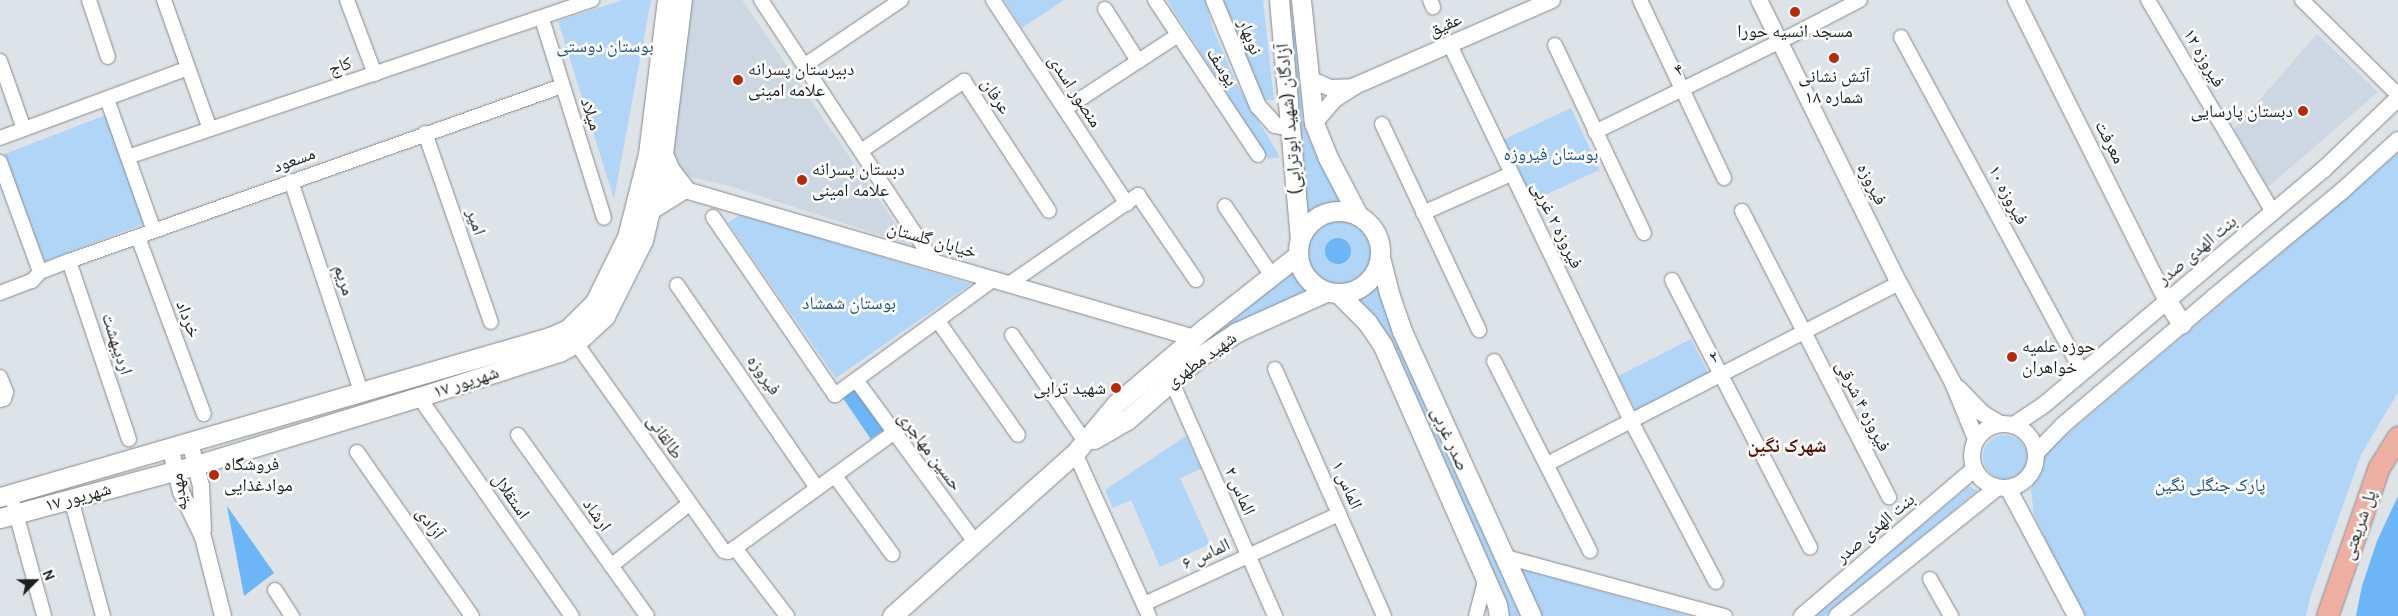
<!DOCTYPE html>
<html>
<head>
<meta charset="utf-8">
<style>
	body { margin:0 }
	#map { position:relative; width:2398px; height:616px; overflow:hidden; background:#dee3e7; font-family:Cabin,"Noto Naskh Arabic",sans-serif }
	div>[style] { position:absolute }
	.built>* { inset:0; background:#cdd7e1 }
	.green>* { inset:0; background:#b0d5f7; transform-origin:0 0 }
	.round { border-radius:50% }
	.forest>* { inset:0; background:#6cb5f6; transform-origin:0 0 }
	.roads { filter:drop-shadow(0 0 1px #868a8e) drop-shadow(0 0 1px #868a8e) }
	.minor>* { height:14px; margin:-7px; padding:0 7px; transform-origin:7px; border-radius:7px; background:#fff }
	.tertiary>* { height:16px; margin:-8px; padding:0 8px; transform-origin:8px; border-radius:8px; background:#fff }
	.tertiary>.ring { margin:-8px; padding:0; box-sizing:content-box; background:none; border:16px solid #fff; border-radius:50% }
	.secondary>* { height:19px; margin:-9.5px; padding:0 9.5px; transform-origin:9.5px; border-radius:9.5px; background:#fff }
	.secondary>.ring { margin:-9.5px; padding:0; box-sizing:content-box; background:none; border:19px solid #fff; border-radius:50% }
	.primary>* { height:21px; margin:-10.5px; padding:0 10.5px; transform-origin:10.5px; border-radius:10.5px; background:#edafa1 }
	.dots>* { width:14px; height:14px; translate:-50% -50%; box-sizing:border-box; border:2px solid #fff; border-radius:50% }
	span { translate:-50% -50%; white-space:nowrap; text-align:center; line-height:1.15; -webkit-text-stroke:5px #fff; paint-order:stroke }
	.street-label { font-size:18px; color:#1d1f20 }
	.poi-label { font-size:18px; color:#1d1f20 }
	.left { translate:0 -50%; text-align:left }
	.right { translate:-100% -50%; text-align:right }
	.park-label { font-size:18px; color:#1e517d }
	.neighbourhood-label { font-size:19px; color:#531104; font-weight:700 }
	.north { position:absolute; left:10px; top:556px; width:50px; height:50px; -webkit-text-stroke:4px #fff; paint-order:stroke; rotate:67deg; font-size:14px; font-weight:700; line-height:20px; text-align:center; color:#1d1f20 }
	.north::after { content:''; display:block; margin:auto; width:18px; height:22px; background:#1d1f20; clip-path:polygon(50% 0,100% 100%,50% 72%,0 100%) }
</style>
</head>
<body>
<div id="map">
	<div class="built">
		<div style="clip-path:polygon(690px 0,742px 0,910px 245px,730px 186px,685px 176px,672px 152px)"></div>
		<div style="clip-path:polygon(2317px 34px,2378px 92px,2268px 187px,2234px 129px)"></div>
	</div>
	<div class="green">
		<div style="clip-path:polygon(623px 0,651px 0,614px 199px,558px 21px)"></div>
		<div style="clip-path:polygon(1004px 0,1064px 0,1022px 28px)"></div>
		<div style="clip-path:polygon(1167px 0,1205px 0,1213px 29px,1236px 83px,1280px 157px,1268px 159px)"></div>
		<div style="clip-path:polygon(1221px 0,1263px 0,1274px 100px,1263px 100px)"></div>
		<div style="clip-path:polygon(1287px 26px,1295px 26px,1303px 119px,1308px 136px,1329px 181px,1344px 205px,1321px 208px,1305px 221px)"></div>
		<div style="left:1571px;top:108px;width:68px;height:75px;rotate:65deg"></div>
		<div style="left:106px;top:115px;width:115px;height:110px;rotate:69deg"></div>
		<div style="clip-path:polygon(2398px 153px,2398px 392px,2361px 455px,2311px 595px,2306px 616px,2085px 616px,2066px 584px,2034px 515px,2031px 490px,2039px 458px)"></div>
		<div style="clip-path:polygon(740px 215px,779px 226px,971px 284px,836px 378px,728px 223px)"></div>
		<div class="round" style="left:1304px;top:215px;width:70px;height:70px"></div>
		<div style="clip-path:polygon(1293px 266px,1296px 278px,1311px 293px,1095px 437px,1138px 394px)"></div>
		<div style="clip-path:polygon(1380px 277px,1400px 345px,1434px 426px,1521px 616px,1509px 616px,1507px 607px,1352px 298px,1361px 296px,1370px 290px)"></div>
		<div style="left:1691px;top:339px;width:40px;height:82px;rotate:63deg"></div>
		<div class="round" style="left:1983px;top:435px;width:44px;height:44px"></div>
		<div style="clip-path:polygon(1186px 436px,1201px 469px,1180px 478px,1210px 544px,1160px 567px,1131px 500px,1113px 508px,1105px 490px)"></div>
		<div style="clip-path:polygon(1969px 486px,1977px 491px,1825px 616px,1813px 616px)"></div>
		<div style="clip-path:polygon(1517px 568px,1690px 616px,1541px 616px)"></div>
	</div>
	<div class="forest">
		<div class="round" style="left:1325px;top:238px;width:26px;height:26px"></div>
		<div style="left:855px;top:389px;width:50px;height:15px;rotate:56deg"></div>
		<div style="clip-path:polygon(2398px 496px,2398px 616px,2356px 616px,2362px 586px,2377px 541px)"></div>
		<div style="clip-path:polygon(227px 506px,274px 573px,244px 596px)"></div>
	</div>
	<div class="roads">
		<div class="minor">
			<div style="left:89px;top:0;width:60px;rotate:71.6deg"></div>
			<div style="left:164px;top:0;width:137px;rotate:70.4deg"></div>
			<div style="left:347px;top:0;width:79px;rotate:69.3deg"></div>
			<div style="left:761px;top:0;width:313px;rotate:56.6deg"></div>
			<div style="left:993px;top:0;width:244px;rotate:56.7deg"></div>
			<div style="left:1155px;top:0;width:186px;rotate:56.4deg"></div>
			<div style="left:1430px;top:0;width:8px;rotate:67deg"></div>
			<div style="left:1640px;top:0;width:197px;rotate:64.7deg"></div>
			<div style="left:2148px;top:0;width:246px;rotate:59.5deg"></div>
			<div style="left:2302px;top:0;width:135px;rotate:44.7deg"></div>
			<div style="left:1105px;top:9px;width:62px;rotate:57.6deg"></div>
			<div style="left:543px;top:22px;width:205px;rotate:72.7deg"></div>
			<div style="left:1901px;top:37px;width:381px;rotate:61.6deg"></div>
			<div style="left:1450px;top:45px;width:417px;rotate:64.3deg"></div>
			<div style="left:1631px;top:421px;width:182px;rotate:62.2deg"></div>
			<div style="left:1555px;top:45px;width:208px;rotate:64.7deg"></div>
			<div style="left:0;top:61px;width:72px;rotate:70.6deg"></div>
			<div style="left:805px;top:65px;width:116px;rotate:-34.1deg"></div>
			<div style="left:107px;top:99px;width:140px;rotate:70.4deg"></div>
			<div style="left:1065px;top:109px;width:135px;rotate:-33.2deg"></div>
			<div style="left:1382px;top:124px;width:228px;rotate:64.8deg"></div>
			<div style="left:1595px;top:132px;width:205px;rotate:-26.1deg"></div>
			<div style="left:1779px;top:42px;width:91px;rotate:-27.4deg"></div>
			<div style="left:425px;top:133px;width:200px;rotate:70.8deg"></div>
			<div style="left:0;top:138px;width:201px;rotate:-20.4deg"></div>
			<div style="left:861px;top:151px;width:125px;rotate:-34.2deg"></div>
			<div style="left:964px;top:81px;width:155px;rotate:56.8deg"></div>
			<div style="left:128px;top:157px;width:490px;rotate:-18.7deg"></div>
			<div style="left:0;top:162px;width:117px;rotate:70deg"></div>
			<div style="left:291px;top:181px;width:221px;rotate:71.6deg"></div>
			<div style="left:1225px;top:206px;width:84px;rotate:56.1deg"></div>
			<div style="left:1742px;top:211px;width:322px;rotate:62.8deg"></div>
			<div style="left:1423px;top:213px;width:96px;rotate:-23.9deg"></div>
			<div style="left:713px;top:217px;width:216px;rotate:55.6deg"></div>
			<div style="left:835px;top:395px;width:197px;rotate:-36.1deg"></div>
			<div style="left:138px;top:237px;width:189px;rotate:69.6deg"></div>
			<div style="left:69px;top:261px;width:188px;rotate:71.4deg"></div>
			<div style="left:1672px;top:280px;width:301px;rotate:62.7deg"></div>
			<div style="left:1009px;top:284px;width:157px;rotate:-34.6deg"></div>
			<div style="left:1138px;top:195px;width:103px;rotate:55.7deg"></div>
			<div style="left:677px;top:285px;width:247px;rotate:55.4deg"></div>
			<div style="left:0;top:293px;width:34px;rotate:-21deg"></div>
			<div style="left:32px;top:281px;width:12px;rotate:-48deg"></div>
			<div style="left:40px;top:272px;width:31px;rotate:-21deg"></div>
			<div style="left:69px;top:261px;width:523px;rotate:-19.54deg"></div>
			<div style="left:938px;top:321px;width:139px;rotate:54.9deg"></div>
			<div style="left:1012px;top:335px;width:131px;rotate:55.6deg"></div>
			<div style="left:576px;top:343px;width:255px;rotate:54.6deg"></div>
			<div style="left:724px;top:551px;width:4px;rotate:14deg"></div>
			<div style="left:728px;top:552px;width:8px;rotate:-30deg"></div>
			<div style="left:735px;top:548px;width:195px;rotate:-36deg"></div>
			<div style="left:1494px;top:361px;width:213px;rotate:63.2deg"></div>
			<div style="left:1275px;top:369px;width:270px;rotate:66.2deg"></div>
			<div style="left:0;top:377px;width:16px;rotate:68deg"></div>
			<div style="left:6px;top:392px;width:7px;rotate:106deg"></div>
			<div style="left:4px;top:399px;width:4px;rotate:166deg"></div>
			<div style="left:856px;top:380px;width:201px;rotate:53.7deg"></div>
			<div style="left:1171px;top:380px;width:258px;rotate:66.2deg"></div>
			<div style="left:419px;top:397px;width:267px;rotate:55.1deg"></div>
			<div style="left:518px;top:435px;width:222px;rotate:54.5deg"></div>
			<div style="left:357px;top:452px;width:200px;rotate:55deg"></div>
			<div style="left:1075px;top:453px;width:179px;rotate:65.6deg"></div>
			<div style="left:1547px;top:464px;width:396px;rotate:-27.2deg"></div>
			<div style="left:835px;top:476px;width:97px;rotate:53.8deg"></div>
			<div style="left:71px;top:499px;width:121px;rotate:74.7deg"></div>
			<div style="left:14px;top:506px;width:114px;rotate:74.7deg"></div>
			<div style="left:735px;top:548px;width:86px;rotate:52.6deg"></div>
			<div style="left:1502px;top:556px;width:231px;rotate:15.1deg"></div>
			<div style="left:611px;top:566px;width:100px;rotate:-38.5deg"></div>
			<div style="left:1930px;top:579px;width:43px;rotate:60.4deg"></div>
			<div style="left:275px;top:590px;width:31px;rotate:57deg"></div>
			<div style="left:1144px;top:604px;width:215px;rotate:-24.8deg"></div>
			<div style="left:1476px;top:616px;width:40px;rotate:-75.6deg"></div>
		</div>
		<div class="tertiary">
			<div style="left:1214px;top:0;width:115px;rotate:67.5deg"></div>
			<div style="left:1258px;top:106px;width:25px;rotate:48deg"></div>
			<div style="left:1275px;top:125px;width:15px;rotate:11deg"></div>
			<div style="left:1759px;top:0;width:316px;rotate:63.7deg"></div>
			<div style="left:1899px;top:283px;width:114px;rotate:61.6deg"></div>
			<div style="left:1953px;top:383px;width:61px;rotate:67.7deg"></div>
			<div style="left:2016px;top:0;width:337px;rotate:63.4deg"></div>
			<div style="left:1310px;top:79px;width:22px;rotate:24deg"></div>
			<div style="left:1330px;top:88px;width:23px;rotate:-2deg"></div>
			<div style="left:1314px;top:123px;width:32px;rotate:-49deg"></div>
			<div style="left:1335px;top:99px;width:24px;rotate:-33deg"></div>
			<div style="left:1355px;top:86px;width:215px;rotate:-23.6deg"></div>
			<div style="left:644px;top:178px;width:573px;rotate:16.22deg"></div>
			<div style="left:1958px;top:388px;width:35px;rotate:46deg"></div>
			<div style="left:1982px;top:413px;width:21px;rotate:31deg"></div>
			<div class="ring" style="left:1972px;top:424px;width:48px;height:48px"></div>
			<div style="left:2014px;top:425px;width:37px;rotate:-34deg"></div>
			<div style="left:2045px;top:404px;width:365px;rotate:-40.1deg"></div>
			<div style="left:2324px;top:169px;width:103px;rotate:-43.8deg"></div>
			<div style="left:190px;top:442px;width:45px;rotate:76deg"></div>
			<div style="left:201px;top:486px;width:44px;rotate:87.4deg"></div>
			<div style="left:170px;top:447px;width:46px;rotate:76.3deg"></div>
			<div style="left:181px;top:492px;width:50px;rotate:63.9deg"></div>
			<div style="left:203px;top:537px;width:81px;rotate:75.8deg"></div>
			<div style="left:2036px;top:453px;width:39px;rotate:-46deg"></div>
			<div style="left:2063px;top:425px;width:199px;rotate:-40.3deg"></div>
			<div style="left:2215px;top:296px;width:165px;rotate:-39.6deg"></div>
			<div style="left:2342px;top:191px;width:76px;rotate:-42.3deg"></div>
			<div style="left:2008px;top:488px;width:145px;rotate:62deg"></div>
			<div style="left:1802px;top:616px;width:226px;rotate:-40.5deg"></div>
			<div style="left:1837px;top:616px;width:205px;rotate:-38.7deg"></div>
		</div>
		<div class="secondary">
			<div style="left:1279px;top:0;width:239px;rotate:85deg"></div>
			<div style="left:1301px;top:0;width:124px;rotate:84deg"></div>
			<div style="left:1314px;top:123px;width:35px;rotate:68deg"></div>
			<div style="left:1327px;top:156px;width:67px;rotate:62.3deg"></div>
			<div style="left:651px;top:209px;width:39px;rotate:-32deg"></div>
			<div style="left:684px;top:188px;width:23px;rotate:-128deg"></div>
			<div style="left:670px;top:170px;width:17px;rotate:-114deg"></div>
			<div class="ring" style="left:1298px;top:211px;width:63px;height:63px"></div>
			<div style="left:1380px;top:257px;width:37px;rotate:76deg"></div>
			<div style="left:1389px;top:293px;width:40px;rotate:71.1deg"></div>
			<div style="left:1402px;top:331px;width:313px;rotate:65.6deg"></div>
			<div style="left:1339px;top:294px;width:40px;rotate:45deg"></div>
			<div style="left:1367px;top:322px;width:29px;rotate:56deg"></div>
			<div style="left:1383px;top:346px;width:282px;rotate:66.2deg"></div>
			<div style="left:1497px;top:604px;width:12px;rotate:81deg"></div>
			<div style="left:2167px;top:301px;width:27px;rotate:57deg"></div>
			<div style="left:1094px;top:439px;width:38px;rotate:-30deg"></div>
			<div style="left:1127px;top:420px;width:96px;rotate:-41.2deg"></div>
			<div style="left:1199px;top:357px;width:45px;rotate:-33.3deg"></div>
			<div style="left:1237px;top:332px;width:98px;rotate:-24.2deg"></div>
			<div style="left:0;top:497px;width:573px;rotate:-16.22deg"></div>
			<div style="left:550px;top:337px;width:20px;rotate:-24deg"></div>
			<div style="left:568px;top:329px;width:38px;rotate:-45deg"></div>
			<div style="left:595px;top:302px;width:72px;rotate:-63.8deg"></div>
			<div style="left:627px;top:237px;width:86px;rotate:-75.8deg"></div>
			<div style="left:648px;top:154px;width:155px;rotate:-83deg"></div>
			<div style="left:0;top:518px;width:203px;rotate:-15.1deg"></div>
			<div style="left:196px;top:465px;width:233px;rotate:-17deg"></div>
			<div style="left:419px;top:397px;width:147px;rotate:-17.8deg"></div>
			<div style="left:559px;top:352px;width:19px;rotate:-28deg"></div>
			<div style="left:576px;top:343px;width:40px;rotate:-43deg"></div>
			<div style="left:605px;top:316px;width:85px;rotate:-63.4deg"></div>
			<div style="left:643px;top:240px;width:88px;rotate:-76.9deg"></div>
			<div style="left:663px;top:154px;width:155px;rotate:-83deg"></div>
			<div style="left:892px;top:616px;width:245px;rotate:-41.7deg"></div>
			<div style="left:1075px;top:453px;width:64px;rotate:-50.1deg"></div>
			<div style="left:1116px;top:404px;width:117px;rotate:-40.5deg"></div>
			<div style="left:1205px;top:328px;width:118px;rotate:-38.1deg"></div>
		</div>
		<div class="primary">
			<div style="left:2327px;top:616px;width:158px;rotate:-70.8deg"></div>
			<div style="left:2379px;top:467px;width:36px;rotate:-58deg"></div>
		</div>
	</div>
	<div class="dots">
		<div style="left:1795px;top:12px;background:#b62b07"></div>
		<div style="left:1834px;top:58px;background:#b62b07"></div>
		<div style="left:738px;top:80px;background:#b62b07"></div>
		<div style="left:2303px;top:111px;background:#b62b07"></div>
		<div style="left:802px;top:180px;background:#b62b07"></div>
		<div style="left:2012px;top:357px;background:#b62b07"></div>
		<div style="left:1116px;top:388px;background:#b62b07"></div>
		<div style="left:214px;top:475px;background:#b62b07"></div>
	</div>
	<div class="street-label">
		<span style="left:1445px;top:25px;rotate:-24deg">عقیق</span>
		<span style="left:1250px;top:37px;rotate:68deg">نوبهار</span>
		<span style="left:2204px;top:58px;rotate:60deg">فیروزه ۱۲</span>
		<span style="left:340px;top:66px;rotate:-19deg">کاج</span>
		<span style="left:1222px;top:67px;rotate:57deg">یوسف</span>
		<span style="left:1679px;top:70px;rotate:-26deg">۴</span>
		<span style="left:1075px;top:91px;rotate:57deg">منصور اسدی</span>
		<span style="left:996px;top:96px;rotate:57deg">عرفان</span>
		<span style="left:591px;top:114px;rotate:72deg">میلاد</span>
		<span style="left:1289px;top:119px;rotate:-95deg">آزادگان (شهید ابوترابی)</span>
		<span style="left:2110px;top:142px;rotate:63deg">معرفت</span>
		<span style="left:294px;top:160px;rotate:-20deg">مسعود</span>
		<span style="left:1872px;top:184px;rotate:63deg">فیروزه</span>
		<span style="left:2008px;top:195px;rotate:62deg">فیروزه ۱۰</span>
		<span style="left:476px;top:222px;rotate:71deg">امیر</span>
		<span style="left:1557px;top:225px;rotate:64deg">فیروزه ۲ غربی</span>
		<span style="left:932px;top:240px;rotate:16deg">خیابان گلستان</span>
		<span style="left:2197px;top:250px;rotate:-40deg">بنت الهدی صدر</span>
		<span style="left:344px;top:280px;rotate:72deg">مریم</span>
		<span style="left:188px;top:319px;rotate:69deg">خرداد</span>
		<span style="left:117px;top:344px;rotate:72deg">اردیبهشت</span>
		<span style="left:1714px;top:357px;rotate:-27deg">۲</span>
		<span style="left:1201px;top:360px;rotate:-36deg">شهید مطهری</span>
		<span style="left:764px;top:375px;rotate:55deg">فیروزه</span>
		<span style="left:466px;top:382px;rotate:-18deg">۱۷ شهریور</span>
		<span style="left:1863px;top:406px;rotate:63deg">فیروزه ۴ شرقی</span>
		<span style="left:665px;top:437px;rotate:55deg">طالقانی</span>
		<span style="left:1450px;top:439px;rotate:66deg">صدر غربی</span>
		<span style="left:930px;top:451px;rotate:53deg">حسین مهاجری</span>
		<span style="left:1347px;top:485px;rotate:66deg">الماس ۱</span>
		<span style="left:1240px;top:491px;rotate:66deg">الماس ۲</span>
		<span style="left:179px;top:492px;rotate:-97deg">مهدیه</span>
		<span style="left:511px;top:496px;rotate:55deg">استقلال</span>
		<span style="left:78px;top:497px;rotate:-15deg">۱۷ شهریور</span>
		<span style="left:597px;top:515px;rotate:55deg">ارشاد</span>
		<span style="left:430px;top:523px;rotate:55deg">آزادی</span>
		<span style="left:2359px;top:525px;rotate:-71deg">پل شریعتی</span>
		<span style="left:1875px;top:528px;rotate:-40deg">بنت الهدی صدر</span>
		<span style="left:1206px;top:554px;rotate:-25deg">الماس ۶</span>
	</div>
	<div class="poi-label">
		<span style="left:1795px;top:31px">مسجد انسیه حورا</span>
		<span class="left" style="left:748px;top:80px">دبیرستان پسرانه<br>علامه امینی</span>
		<span style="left:1834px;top:87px">آتش نشانی<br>شماره ۱۸</span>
		<span class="right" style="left:2293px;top:111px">دبستان پارسایی</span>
		<span class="left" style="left:812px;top:180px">دبستان پسرانه<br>علامه امینی</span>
		<span class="left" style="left:2022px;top:357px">حوزه علمیه<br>خواهران</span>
		<span class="right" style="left:1106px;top:388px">شهید ترابی</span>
		<span class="left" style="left:224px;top:475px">فروشگاه<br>موادغذایی</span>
	</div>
	<div class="park-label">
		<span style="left:605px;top:46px">بوستان دوستی</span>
		<span style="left:1551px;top:154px">بوستان فیروزه</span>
		<span style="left:849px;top:303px">بوستان شمشاد</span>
		<span style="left:2210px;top:485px">پارک جنگلی نگین</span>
	</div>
	<div class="neighbourhood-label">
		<span style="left:1787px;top:446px">شهرک نگین</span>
	</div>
	<div class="north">N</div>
</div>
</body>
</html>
